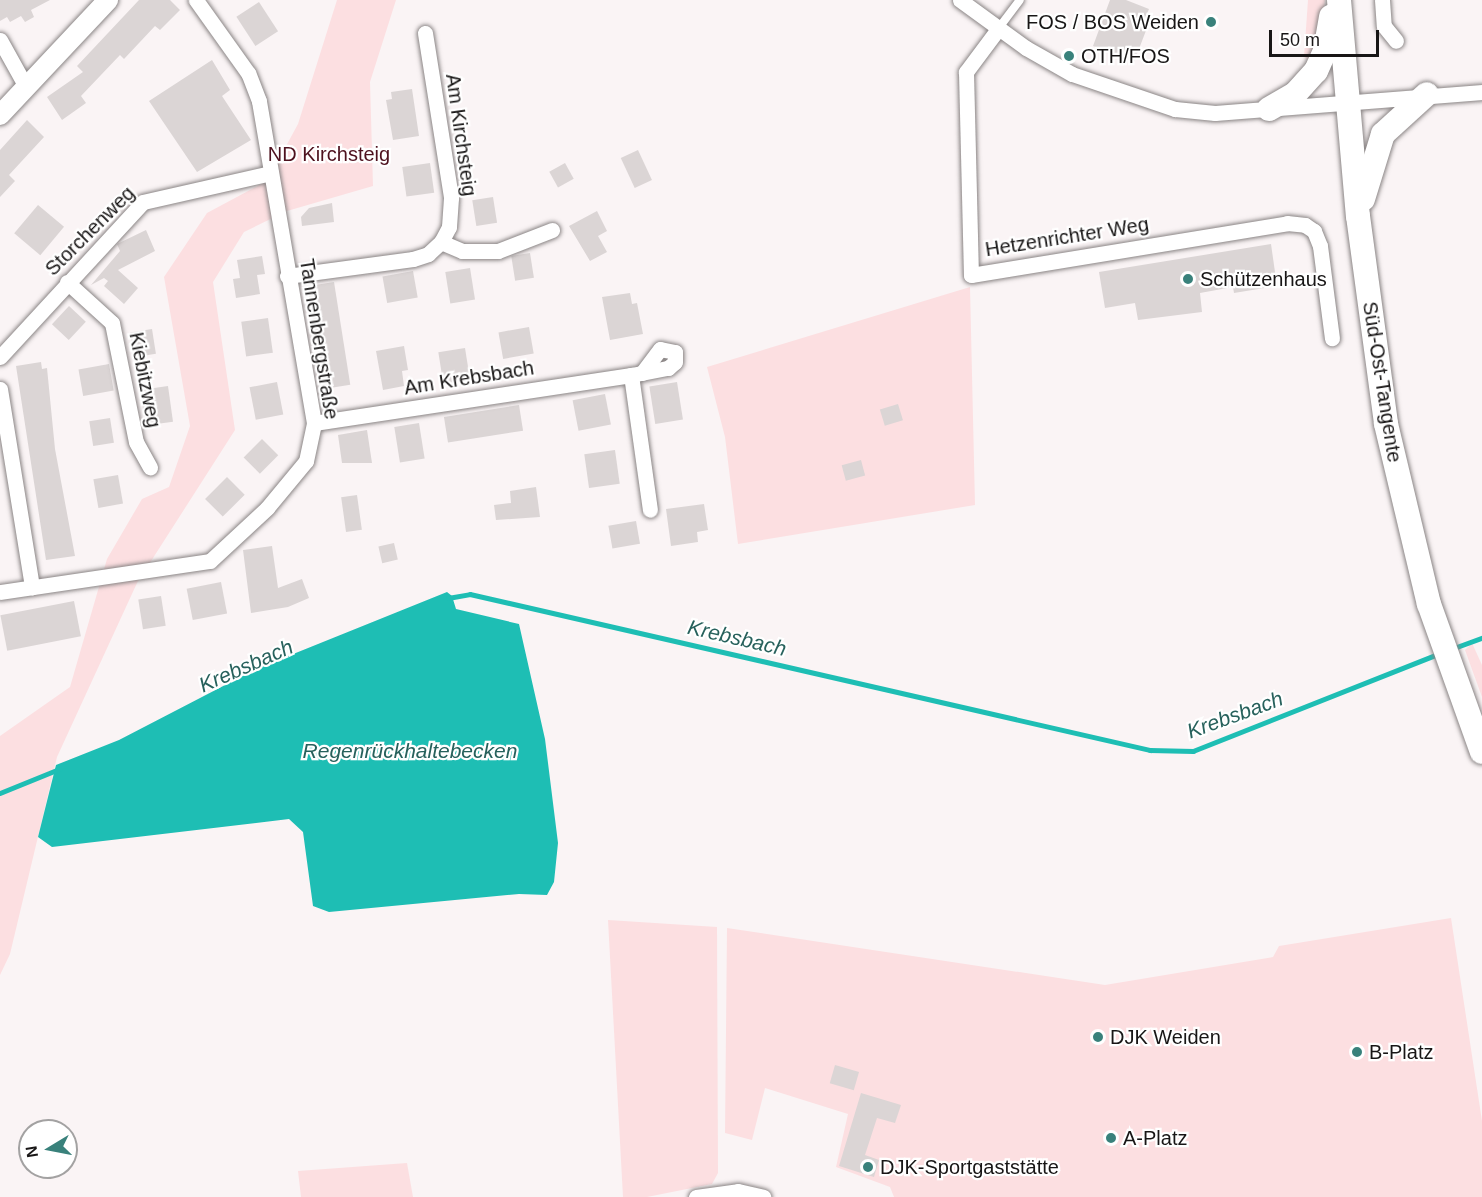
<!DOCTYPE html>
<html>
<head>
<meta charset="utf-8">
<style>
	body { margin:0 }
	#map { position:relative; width:1482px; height:1197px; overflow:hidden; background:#faf4f5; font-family:Arial,sans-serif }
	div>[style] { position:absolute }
	.green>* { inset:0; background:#fcdfe1 }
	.water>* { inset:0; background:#1ebeb4 }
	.stream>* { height:4.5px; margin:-2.25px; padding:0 2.25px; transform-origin:2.25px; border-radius:2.25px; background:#1ebeb4 }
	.building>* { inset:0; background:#dbd5d5; transform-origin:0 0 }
	.roads { filter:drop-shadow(0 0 2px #8a8585) drop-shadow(0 0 2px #8a8585) }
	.service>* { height:8px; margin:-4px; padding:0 4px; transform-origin:4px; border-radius:4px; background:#fff }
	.minor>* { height:15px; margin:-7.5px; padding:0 7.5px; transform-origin:7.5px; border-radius:7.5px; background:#fff }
	.tertiary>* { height:20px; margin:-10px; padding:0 10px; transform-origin:10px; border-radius:10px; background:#fff }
	.primary>* { height:24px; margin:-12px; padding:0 12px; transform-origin:12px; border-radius:12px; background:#fff }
	.dots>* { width:16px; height:16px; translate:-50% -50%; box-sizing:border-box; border:3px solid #fff; border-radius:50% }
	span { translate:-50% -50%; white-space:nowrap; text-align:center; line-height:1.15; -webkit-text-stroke:4.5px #fff; paint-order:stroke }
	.poi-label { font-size:20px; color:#181616 }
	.right { translate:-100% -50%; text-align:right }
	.left { translate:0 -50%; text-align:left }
	.street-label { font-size:20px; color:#181616 }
	.park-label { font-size:20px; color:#4e111e }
	.water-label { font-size:21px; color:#27615c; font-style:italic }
	.north { position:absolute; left:18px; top:1119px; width:60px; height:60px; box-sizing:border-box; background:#fff; border:2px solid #a3a2a2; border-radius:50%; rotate:260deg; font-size:16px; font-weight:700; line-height:24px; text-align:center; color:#181616 }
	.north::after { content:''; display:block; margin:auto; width:21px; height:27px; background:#39817b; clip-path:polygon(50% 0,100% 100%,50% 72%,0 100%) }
	.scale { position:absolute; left:1269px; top:30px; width:110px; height:27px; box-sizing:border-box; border:3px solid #181616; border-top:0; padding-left:8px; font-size:18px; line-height:21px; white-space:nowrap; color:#181616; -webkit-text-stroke:4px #fff; paint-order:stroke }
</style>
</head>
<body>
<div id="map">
	<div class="green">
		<div style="clip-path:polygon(337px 0,396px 0,370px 82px,373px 186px,287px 211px,244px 232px,213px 282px,235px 430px,137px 583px,57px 757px,10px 954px,0 975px,0 736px,70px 687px,107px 559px,142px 499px,169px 487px,190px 426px,164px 277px,207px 213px,267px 181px,298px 124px)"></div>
		<div style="clip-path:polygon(1308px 0,1325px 0,1317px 63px,1304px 57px)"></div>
		<div style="clip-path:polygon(970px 287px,975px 505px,738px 544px,725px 437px,707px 367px)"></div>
		<div style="clip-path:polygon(1472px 643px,1482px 665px,1482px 697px,1465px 650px)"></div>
		<div style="clip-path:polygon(1451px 918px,1482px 1121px,1482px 1197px,894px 1197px,890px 1187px,836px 1167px,848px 1114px,765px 1088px,752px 1140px,725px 1133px,727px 928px,1105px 985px,1273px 957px,1279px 946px)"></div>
		<div style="clip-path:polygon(608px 920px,717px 927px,718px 1173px,712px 1184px,647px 1197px,623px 1197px)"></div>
		<div style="clip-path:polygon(407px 1163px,413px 1197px,301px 1197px,298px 1171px)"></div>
	</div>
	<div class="water">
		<div style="clip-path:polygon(447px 592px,452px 596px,456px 609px,519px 624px,545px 739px,558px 843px,554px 882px,547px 895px,519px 894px,329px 912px,313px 906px,303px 832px,289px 819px,52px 847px,38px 837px,56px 765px,119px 740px,256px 669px)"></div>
	</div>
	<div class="stream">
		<div style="left:448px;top:598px;width:22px;rotate:-10deg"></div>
		<div style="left:470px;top:594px;width:698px;rotate:12.92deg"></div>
		<div style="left:1150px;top:750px;width:43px;rotate:1.3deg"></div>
		<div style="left:1193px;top:751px;width:266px;rotate:-21.6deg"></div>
		<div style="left:1454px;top:648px;width:30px;rotate:-20deg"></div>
		<div style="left:0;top:793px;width:64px;rotate:-22.1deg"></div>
	</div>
	<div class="building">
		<div style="clip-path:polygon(0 0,50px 0,31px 10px,34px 17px,25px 22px,21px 16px,10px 22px,7px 17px,0 21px)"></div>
		<div style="clip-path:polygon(139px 0,170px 0,180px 10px,160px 30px,155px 26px,124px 59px,120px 55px,81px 96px,86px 103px,62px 120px,47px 97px,83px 72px,77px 66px)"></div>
		<div style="clip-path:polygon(1110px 0,1126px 0,1149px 9px,1145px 18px,1150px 20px,1134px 62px,1093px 46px)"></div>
		<div style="left:259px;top:2px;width:35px;height:27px;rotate:57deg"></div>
		<div style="clip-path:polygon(212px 60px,230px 90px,222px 96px,251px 140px,197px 172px,149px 101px)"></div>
		<div style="clip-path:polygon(412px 89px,419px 136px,393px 140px,386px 100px,392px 99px,391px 92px)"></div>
		<div style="clip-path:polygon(27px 120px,44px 137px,9px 175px,15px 181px,0 197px,0 150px)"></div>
		<div style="left:638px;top:150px;width:33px;height:19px;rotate:65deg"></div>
		<div style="left:430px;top:163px;width:30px;height:28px;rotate:82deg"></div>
		<div style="left:565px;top:163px;width:18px;height:18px;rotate:61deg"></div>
		<div style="left:493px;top:197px;width:26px;height:21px;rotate:81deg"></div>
		<div style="clip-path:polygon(332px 203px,334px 222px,302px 226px,301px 217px,309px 208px)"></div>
		<div style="left:38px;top:205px;width:34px;height:37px;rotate:40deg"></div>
		<div style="clip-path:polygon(597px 211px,607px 231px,598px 236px,607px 252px,590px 261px,569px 226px)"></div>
		<div style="clip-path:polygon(146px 230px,155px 251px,118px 270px,138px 288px,124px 304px,104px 286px,108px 281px,104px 278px,91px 285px,120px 251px,117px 244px)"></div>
		<div style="clip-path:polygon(1271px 244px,1277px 286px,1234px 293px,1233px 287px,1200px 293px,1202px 312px,1138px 320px,1135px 303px,1105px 308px,1099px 272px)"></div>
		<div style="left:530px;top:253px;width:25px;height:19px;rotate:81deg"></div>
		<div style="clip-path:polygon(262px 256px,265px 274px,257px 275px,260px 294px,236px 298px,233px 279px,240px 278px,237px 260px)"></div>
		<div style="left:470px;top:268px;width:32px;height:25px;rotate:81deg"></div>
		<div style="left:413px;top:271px;width:27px;height:31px;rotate:80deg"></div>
		<div style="left:334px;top:282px;width:104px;height:27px;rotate:81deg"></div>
		<div style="clip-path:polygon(630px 293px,632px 304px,637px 303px,643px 334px,610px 340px,602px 297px)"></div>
		<div style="left:69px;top:306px;width:23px;height:25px;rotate:43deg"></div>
		<div style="left:268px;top:318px;width:35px;height:27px;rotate:82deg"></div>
		<div style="left:529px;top:327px;width:27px;height:31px;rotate:80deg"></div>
		<div style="left:152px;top:329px;width:25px;height:22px;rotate:81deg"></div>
		<div style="clip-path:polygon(404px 346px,408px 370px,402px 371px,404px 386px,383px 390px,376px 351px)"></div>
		<div style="left:465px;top:348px;width:32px;height:27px;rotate:81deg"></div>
		<div style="clip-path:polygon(41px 362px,42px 369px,47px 368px,55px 449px,75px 556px,46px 560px,16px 366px)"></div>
		<div style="left:109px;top:364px;width:27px;height:31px;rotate:80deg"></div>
		<div style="left:277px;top:382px;width:33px;height:28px;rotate:79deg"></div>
		<div style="left:677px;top:382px;width:38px;height:28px;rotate:81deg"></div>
		<div style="left:168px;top:386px;width:36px;height:28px;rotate:82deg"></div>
		<div style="left:605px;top:394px;width:31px;height:33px;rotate:79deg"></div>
		<div style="left:898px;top:404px;width:17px;height:19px;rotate:73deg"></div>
		<div style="left:519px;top:405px;width:26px;height:76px;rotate:81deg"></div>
		<div style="left:110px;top:418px;width:25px;height:21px;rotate:81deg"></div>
		<div style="left:419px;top:423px;width:36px;height:25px;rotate:81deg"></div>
		<div style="clip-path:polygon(367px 430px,372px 463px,342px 463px,338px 435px)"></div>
		<div style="left:262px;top:439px;width:23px;height:26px;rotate:45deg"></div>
		<div style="left:615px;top:450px;width:34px;height:31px;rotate:82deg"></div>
		<div style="left:861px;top:460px;width:16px;height:20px;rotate:75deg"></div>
		<div style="left:118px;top:475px;width:29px;height:25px;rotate:80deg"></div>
		<div style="left:227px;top:477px;width:25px;height:31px;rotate:45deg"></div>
		<div style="clip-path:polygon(536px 487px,540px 517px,496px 520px,494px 505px,511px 503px,510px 491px)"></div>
		<div style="left:357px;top:495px;width:35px;height:16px;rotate:82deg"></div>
		<div style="clip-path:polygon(704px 504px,708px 530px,697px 532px,698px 542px,671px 546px,666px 509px)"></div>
		<div style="left:636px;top:521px;width:23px;height:28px;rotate:80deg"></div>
		<div style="left:394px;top:543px;width:17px;height:16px;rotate:77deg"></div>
		<div style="clip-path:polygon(272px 546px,278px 588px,302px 579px,309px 598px,288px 607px,251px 613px,243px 550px)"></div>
		<div style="left:221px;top:582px;width:32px;height:35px;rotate:79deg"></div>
		<div style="left:161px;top:596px;width:30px;height:23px;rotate:81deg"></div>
		<div style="left:74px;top:601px;width:36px;height:75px;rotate:79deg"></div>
		<div style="left:835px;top:1065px;width:25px;height:19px;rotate:16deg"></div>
		<div style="clip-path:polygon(861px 1093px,901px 1105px,895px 1123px,877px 1118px,865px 1155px,879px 1160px,874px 1177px,839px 1166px)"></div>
	</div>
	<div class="roads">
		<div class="service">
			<div style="left:998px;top:29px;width:36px;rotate:-53deg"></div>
		</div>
		<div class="minor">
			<div style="left:960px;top:0;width:82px;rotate:36deg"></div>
			<div style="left:1026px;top:48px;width:53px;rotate:29.5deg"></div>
			<div style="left:1072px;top:74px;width:109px;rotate:18.8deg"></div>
			<div style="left:1175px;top:109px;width:40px;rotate:5.7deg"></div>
			<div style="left:1215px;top:113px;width:268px;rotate:-4.5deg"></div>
			<div style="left:1382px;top:0;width:26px;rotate:86deg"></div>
			<div style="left:1384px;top:26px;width:19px;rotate:51deg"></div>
			<div style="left:998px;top:29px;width:54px;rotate:126.7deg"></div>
			<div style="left:966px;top:72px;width:203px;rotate:88.6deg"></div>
			<div style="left:971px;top:275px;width:320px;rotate:-9.3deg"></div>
			<div style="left:1287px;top:223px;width:18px;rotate:6deg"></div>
			<div style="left:1305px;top:225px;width:11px;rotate:34deg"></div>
			<div style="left:1314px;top:231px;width:16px;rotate:68deg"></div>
			<div style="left:1320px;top:246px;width:93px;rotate:82.6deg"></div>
			<div style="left:425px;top:33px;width:167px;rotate:81deg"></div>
			<div style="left:451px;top:198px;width:29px;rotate:94deg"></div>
			<div style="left:449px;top:227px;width:17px;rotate:118deg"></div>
			<div style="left:0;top:40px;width:54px;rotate:61deg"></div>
			<div style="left:287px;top:276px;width:127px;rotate:-7.7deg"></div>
			<div style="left:413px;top:259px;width:16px;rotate:-18deg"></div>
			<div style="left:428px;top:254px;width:18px;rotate:-43deg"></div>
			<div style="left:441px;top:242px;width:23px;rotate:23deg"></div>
			<div style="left:462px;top:251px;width:36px"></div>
			<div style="left:498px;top:251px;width:58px;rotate:-21.3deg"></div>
			<div style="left:67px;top:282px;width:61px;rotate:42.3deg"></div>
			<div style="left:112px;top:323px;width:121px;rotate:78.6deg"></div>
			<div style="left:136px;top:442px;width:29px;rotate:61deg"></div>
			<div style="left:0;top:357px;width:211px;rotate:-47.3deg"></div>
			<div style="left:143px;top:202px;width:131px;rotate:-12.8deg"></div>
			<div style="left:631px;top:375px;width:136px;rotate:82deg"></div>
			<div style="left:0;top:389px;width:201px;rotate:80.8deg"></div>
			<div style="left:314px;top:423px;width:321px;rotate:-8.6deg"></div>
			<div style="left:631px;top:375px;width:38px;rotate:-11deg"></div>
			<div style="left:668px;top:368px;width:9px;rotate:-41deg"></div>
			<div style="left:675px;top:362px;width:10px;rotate:-90deg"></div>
			<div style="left:675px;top:352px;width:15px;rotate:-169deg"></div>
			<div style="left:660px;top:349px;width:30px;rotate:127deg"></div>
			<div style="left:0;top:592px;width:212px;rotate:-8.4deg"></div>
			<div style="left:210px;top:561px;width:78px;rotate:-42.9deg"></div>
			<div style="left:267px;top:508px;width:61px;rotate:-50.3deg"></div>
			<div style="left:306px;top:461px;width:39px;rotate:-78deg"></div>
			<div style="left:314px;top:423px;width:327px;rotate:-99.7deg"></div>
			<div style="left:259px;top:101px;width:30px;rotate:-111deg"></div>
			<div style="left:248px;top:73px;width:90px;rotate:-125.5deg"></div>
			<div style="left:696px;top:1197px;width:42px;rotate:-8.1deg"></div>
			<div style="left:738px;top:1191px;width:26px;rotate:13deg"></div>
		</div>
		<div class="tertiary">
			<div style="left:0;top:115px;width:158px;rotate:-46.8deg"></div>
		</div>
		<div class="primary">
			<div style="left:1339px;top:0;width:217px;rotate:85deg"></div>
			<div style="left:1358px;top:216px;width:210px;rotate:82.3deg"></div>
			<div style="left:1386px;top:424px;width:185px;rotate:76.6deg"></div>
			<div style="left:1429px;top:604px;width:157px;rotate:70.3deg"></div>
			<div style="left:1269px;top:109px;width:30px;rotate:-30deg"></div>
			<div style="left:1295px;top:94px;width:31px;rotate:-48deg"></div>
			<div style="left:1316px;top:71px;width:22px;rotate:-66deg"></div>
			<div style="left:1325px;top:51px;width:35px;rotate:-80deg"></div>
			<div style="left:1363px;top:199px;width:68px;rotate:-72.9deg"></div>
			<div style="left:1383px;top:134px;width:59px;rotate:-42.3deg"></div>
		</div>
	</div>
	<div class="dots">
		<div style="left:1211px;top:22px;background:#39817b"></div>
		<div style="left:1069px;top:56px;background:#39817b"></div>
		<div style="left:1188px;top:279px;background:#39817b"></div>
		<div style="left:1098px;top:1037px;background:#39817b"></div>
		<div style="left:1357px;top:1052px;background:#39817b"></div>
		<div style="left:1111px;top:1138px;background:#39817b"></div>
		<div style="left:868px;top:1167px;background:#39817b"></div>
	</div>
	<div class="poi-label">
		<span class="right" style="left:1199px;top:22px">FOS / BOS Weiden</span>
		<span class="left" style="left:1081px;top:56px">OTH/FOS</span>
		<span class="left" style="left:1200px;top:279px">Schützenhaus</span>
		<span class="left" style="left:1110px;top:1037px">DJK Weiden</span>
		<span class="left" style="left:1369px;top:1052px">B-Platz</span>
		<span class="left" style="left:1123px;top:1138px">A-Platz</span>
		<span class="left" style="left:880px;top:1167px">DJK-Sportgaststätte</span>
	</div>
	<div class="street-label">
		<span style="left:461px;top:135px;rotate:82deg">Am Kirchsteig</span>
		<span style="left:90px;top:231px;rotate:-45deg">Storchenweg</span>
		<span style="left:1067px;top:237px;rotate:-9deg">Hetzenrichter Weg</span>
		<span style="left:319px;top:339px;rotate:81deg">Tannenbergstraße</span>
		<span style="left:469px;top:378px;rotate:-9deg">Am Krebsbach</span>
		<span style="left:145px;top:380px;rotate:79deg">Kiebitzweg</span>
		<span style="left:1382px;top:382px;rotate:81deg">Süd-Ost-Tangente</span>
	</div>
	<div class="park-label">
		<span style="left:329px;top:154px">ND Kirchsteig</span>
	</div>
	<div class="water-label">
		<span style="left:737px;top:638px;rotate:13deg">Krebsbach</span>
		<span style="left:246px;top:666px;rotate:-24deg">Krebsbach</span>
		<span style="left:1235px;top:715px;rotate:-20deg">Krebsbach</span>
		<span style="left:410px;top:751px">Regenrückhaltebecken</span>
	</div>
	<div class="north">N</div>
	<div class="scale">50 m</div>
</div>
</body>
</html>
